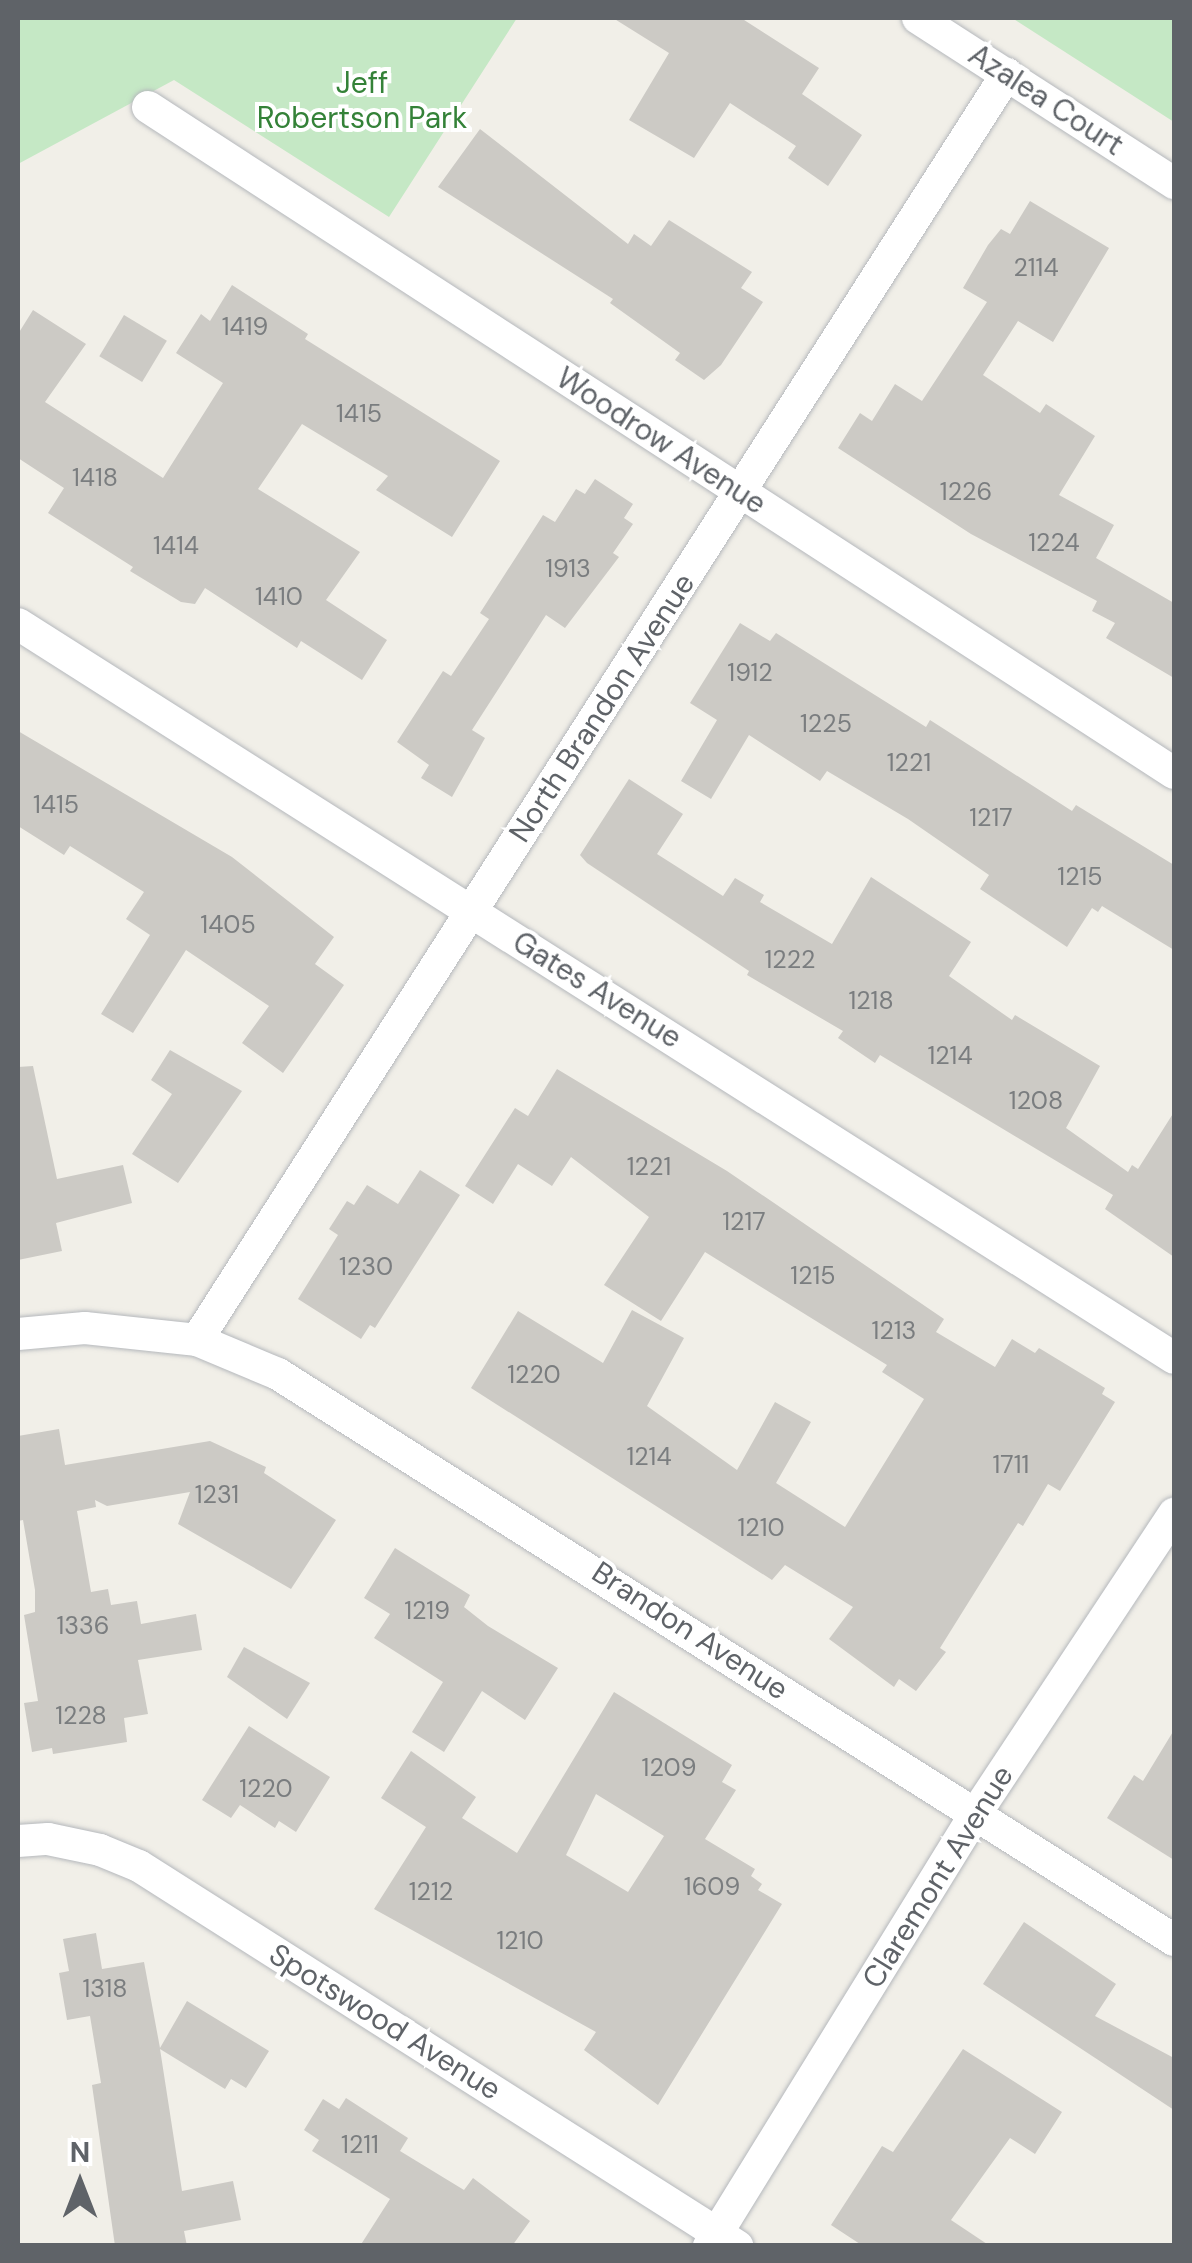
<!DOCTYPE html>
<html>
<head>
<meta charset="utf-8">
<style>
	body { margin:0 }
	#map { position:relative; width:1192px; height:2263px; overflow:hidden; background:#f1efe8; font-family:"DM Sans",sans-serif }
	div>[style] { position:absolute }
	.green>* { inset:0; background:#c5e8c5 }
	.building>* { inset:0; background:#cccac5; transform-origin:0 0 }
	.roads { filter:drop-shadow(0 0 2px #b5b8bc) drop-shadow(0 0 2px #b5b8bc) }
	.minor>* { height:32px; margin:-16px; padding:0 16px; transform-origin:16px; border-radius:16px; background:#fff }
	span { translate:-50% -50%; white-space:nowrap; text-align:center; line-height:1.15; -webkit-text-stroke:8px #fff; paint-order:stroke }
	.number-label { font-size:25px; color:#7a7d7f }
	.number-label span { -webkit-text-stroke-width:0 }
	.park-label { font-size:30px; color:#348238 }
	.street-label { font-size:30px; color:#5f6368 }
	.frame { position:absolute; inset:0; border:20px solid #5f6368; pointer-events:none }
	.north { position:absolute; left:30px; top:2133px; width:100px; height:100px; -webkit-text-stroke:8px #fff; paint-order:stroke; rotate:0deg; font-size:28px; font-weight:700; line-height:40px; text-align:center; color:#5f6368 }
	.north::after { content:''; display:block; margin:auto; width:35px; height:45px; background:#5f6368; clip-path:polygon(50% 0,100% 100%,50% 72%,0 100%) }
</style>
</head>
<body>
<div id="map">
	<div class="green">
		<div style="clip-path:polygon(18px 18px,517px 18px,389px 217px,174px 80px,18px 164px)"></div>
		<div style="clip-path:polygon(1012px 18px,1174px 18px,1174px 122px)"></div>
	</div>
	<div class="building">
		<div style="clip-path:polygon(613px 18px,741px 18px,819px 68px,802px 94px,862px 135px,828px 186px,788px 158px,796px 146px,730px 103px,694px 158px,629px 120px,669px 53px)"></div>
		<div style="clip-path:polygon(480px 129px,628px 244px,634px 234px,651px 246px,669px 220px,752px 272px,741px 288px,763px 302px,721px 365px,704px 380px,675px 360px,680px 353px,610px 303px,613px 299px,438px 187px)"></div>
		<div style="clip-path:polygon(1030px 201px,1109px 248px,1053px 342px,1018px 321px,983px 375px,1040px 413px,1046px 404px,1095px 436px,1059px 495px,1114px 525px,1096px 558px,1174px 603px,1174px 678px,1106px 638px,1115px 623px,1092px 611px,1097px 601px,971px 534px,838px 448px,860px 413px,872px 421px,895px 384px,922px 401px,987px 302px,963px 288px,988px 245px,1001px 229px,1010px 234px)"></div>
		<div style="clip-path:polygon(232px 285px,308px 334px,305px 339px,500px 461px,452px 537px,376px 490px,388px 476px,302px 424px,258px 489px,360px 552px,326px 600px,387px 640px,362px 680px,301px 641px,297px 648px,205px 588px,195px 604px,181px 602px,130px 571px,133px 567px,48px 513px,64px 488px,18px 458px,18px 334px,33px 310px,86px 344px,45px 402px,163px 478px,223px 383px,176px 353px,201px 314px,210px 321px)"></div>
		<div style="left:124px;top:315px;width:50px;height:48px;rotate:31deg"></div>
		<div style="clip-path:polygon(595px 479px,633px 504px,624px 518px,633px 524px,613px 553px,619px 557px,565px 628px,546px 615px,472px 730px,485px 738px,452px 797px,421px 778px,429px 765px,397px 742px,443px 671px,451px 676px,489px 619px,480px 613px,543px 515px,555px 522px,576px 489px,585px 494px)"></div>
		<div style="clip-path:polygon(740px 623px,770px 641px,776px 633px,926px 727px,930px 720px,1072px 811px,1076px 805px,1174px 865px,1174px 950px,1102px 906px,1098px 912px,1092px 908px,1067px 947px,980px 889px,989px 875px,908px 819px,827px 771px,820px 781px,749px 735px,711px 799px,681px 781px,717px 720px,690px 703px)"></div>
		<div style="clip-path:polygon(18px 731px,232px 857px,334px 937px,315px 964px,344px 985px,283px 1073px,242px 1043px,269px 1006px,186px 950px,133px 1033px,101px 1014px,150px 935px,126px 919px,144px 892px,70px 846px,64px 855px,18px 826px)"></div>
		<div style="clip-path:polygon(629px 779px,683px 814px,657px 854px,723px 896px,735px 878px,764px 895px,760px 902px,832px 944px,871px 877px,971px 942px,949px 976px,1012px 1020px,1015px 1015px,1100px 1066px,1066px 1128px,1128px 1172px,1132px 1165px,1138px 1169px,1174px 1112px,1174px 1257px,1105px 1209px,1113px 1195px,880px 1055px,875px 1063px,838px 1038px,843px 1031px,747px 975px,749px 971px,587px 863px,580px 855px)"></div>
		<div style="clip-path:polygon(170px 1050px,242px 1091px,178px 1183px,132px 1154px,172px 1094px,151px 1080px)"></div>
		<div style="clip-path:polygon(33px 1066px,57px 1179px,123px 1165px,132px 1203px,56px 1223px,62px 1251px,18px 1260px,18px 1067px)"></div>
		<div style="clip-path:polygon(557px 1069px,727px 1171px,944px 1319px,936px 1332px,995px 1367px,1012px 1339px,1035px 1353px,1039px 1348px,1105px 1388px,1102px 1394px,1115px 1402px,1060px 1491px,1048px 1484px,1023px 1526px,1018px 1523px,940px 1648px,946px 1652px,916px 1691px,899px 1679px,894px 1687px,829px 1639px,853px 1607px,785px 1565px,772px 1580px,471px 1388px,518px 1311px,603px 1363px,632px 1310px,684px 1338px,647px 1406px,737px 1470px,775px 1402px,811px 1422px,776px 1483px,845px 1527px,924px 1399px,882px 1372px,887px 1365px,705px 1252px,661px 1321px,604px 1285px,649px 1217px,571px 1157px,552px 1186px,518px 1164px,493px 1204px,465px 1186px,515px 1108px,528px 1116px)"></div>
		<div style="clip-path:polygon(420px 1170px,460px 1195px,375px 1328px,370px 1325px,361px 1339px,298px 1299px,338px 1235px,329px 1229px,347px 1201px,354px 1205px,367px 1185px,398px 1204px)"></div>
		<div style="clip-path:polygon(59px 1429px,65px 1465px,210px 1441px,266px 1467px,264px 1473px,336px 1520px,291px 1589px,178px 1524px,190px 1492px,107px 1506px,95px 1500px,96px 1507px,77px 1511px,91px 1592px,108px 1589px,111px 1605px,137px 1601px,141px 1624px,196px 1614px,202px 1650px,138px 1660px,148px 1714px,124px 1718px,127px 1742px,53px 1754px,52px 1748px,32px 1752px,24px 1703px,38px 1701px,24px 1615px,35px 1612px,35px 1590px,23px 1520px,18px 1521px,18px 1436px)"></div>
		<div style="clip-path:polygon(395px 1548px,470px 1595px,464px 1607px,488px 1626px,558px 1668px,525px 1720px,482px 1691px,444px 1752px,412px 1732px,443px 1682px,374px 1638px,390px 1614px,364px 1598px)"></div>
		<div style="clip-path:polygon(244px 1647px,310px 1683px,287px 1719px,227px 1677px)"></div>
		<div style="clip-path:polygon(evenodd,614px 1692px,732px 1765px,722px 1782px,736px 1790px,705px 1839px,755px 1869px,751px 1876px,762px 1884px,758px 1890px,782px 1904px,658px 2105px,584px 2050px,596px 2032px,374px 1909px,426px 1827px,381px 1798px,411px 1751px,476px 1797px,462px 1818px,517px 1853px,614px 1692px,596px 1794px,664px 1836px,628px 1892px,566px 1855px,596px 1794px)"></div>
		<div style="clip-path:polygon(249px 1726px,330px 1777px,296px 1832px,279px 1821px,275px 1828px,240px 1805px,231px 1818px,202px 1800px)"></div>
		<div style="clip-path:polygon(1174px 1730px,1174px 1860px,1107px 1818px,1134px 1775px,1143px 1781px)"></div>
		<div style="clip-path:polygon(1024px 1922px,1116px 1984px,1095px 2016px,1174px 2058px,1174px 2110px,983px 1984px)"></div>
		<div style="clip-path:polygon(96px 1933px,102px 1969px,144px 1962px,160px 2048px,187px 2001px,269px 2051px,246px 2088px,231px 2079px,225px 2089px,160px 2049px,182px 2191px,233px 2181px,241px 2220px,184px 2231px,187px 2246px,115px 2246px,92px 2085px,101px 2083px,90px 2016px,67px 2020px,59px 1973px,69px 1971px,63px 1939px)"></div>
		<div style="clip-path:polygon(963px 2049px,1062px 2112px,1035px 2154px,1010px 2138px,951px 2220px,990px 2246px,863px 2246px,831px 2225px,882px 2146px,893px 2152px)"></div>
		<div style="clip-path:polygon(346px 2098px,408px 2138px,400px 2151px,464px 2190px,473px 2178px,530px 2221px,512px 2246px,360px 2246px,390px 2199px,312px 2151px,319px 2140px,304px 2130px,323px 2099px,339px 2109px)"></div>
	</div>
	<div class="roads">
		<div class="minor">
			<div style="left:918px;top:18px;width:305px;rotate:32.8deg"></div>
			<div style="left:148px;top:107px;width:1223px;rotate:32.99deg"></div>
			<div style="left:18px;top:624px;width:1369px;rotate:32.41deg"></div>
			<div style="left:18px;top:1334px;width:67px;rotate:-5.1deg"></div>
			<div style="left:85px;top:1328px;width:113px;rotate:6.1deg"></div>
			<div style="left:197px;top:1340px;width:88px;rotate:22.8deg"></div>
			<div style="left:278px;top:1374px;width:1060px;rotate:32.28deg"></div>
			<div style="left:197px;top:1340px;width:1503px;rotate:-57.39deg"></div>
			<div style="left:18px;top:1841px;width:30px;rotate:-4deg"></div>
			<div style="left:48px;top:1839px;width:53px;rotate:11.9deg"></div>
			<div style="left:100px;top:1850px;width:42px;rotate:22.3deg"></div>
			<div style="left:139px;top:1866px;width:709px;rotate:32.43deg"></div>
			<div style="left:709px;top:2246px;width:509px;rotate:-58.34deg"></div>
			<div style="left:976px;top:1813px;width:359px;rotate:-56.5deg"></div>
		</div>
	</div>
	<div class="number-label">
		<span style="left:1036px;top:268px">2114</span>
		<span style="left:245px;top:327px">1419</span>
		<span style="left:359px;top:414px">1415</span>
		<span style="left:95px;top:478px">1418</span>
		<span style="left:966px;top:492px">1226</span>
		<span style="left:1054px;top:543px">1224</span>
		<span style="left:176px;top:546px">1414</span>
		<span style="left:568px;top:569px">1913</span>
		<span style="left:279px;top:597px">1410</span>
		<span style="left:750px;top:673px">1912</span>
		<span style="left:826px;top:724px">1225</span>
		<span style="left:909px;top:763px">1221</span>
		<span style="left:56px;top:805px">1415</span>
		<span style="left:991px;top:818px">1217</span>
		<span style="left:1080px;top:877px">1215</span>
		<span style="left:228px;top:925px">1405</span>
		<span style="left:790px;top:960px">1222</span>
		<span style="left:871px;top:1001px">1218</span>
		<span style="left:950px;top:1056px">1214</span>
		<span style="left:1036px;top:1101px">1208</span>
		<span style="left:649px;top:1167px">1221</span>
		<span style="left:744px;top:1222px">1217</span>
		<span style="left:366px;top:1267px">1230</span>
		<span style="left:813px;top:1276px">1215</span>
		<span style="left:894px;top:1331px">1213</span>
		<span style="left:534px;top:1375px">1220</span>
		<span style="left:649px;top:1457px">1214</span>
		<span style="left:1011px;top:1465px">1711</span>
		<span style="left:217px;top:1495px">1231</span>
		<span style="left:761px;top:1528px">1210</span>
		<span style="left:427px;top:1611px">1219</span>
		<span style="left:83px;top:1626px">1336</span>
		<span style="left:81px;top:1716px">1228</span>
		<span style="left:669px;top:1768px">1209</span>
		<span style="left:266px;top:1789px">1220</span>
		<span style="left:712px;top:1887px">1609</span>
		<span style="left:431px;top:1892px">1212</span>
		<span style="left:520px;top:1941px">1210</span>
		<span style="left:105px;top:1989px">1318</span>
		<span style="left:360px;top:2145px">1211</span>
	</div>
	<div class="park-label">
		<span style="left:362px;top:100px">Jeff<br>Robertson Park</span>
	</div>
	<div class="street-label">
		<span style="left:1046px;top:100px;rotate:33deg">Azalea Court</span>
		<span style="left:661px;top:441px;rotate:33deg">Woodrow Avenue</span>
		<span style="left:602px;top:708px;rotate:-57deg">North Brandon Avenue</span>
		<span style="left:597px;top:990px;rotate:32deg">Gates Avenue</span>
		<span style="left:690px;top:1631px;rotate:33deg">Brandon Avenue</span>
		<span style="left:938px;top:1877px;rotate:-58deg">Claremont Avenue</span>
		<span style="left:385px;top:2022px;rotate:32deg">Spotswood Avenue</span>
	</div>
	<div class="frame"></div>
	<div class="north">N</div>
</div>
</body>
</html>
